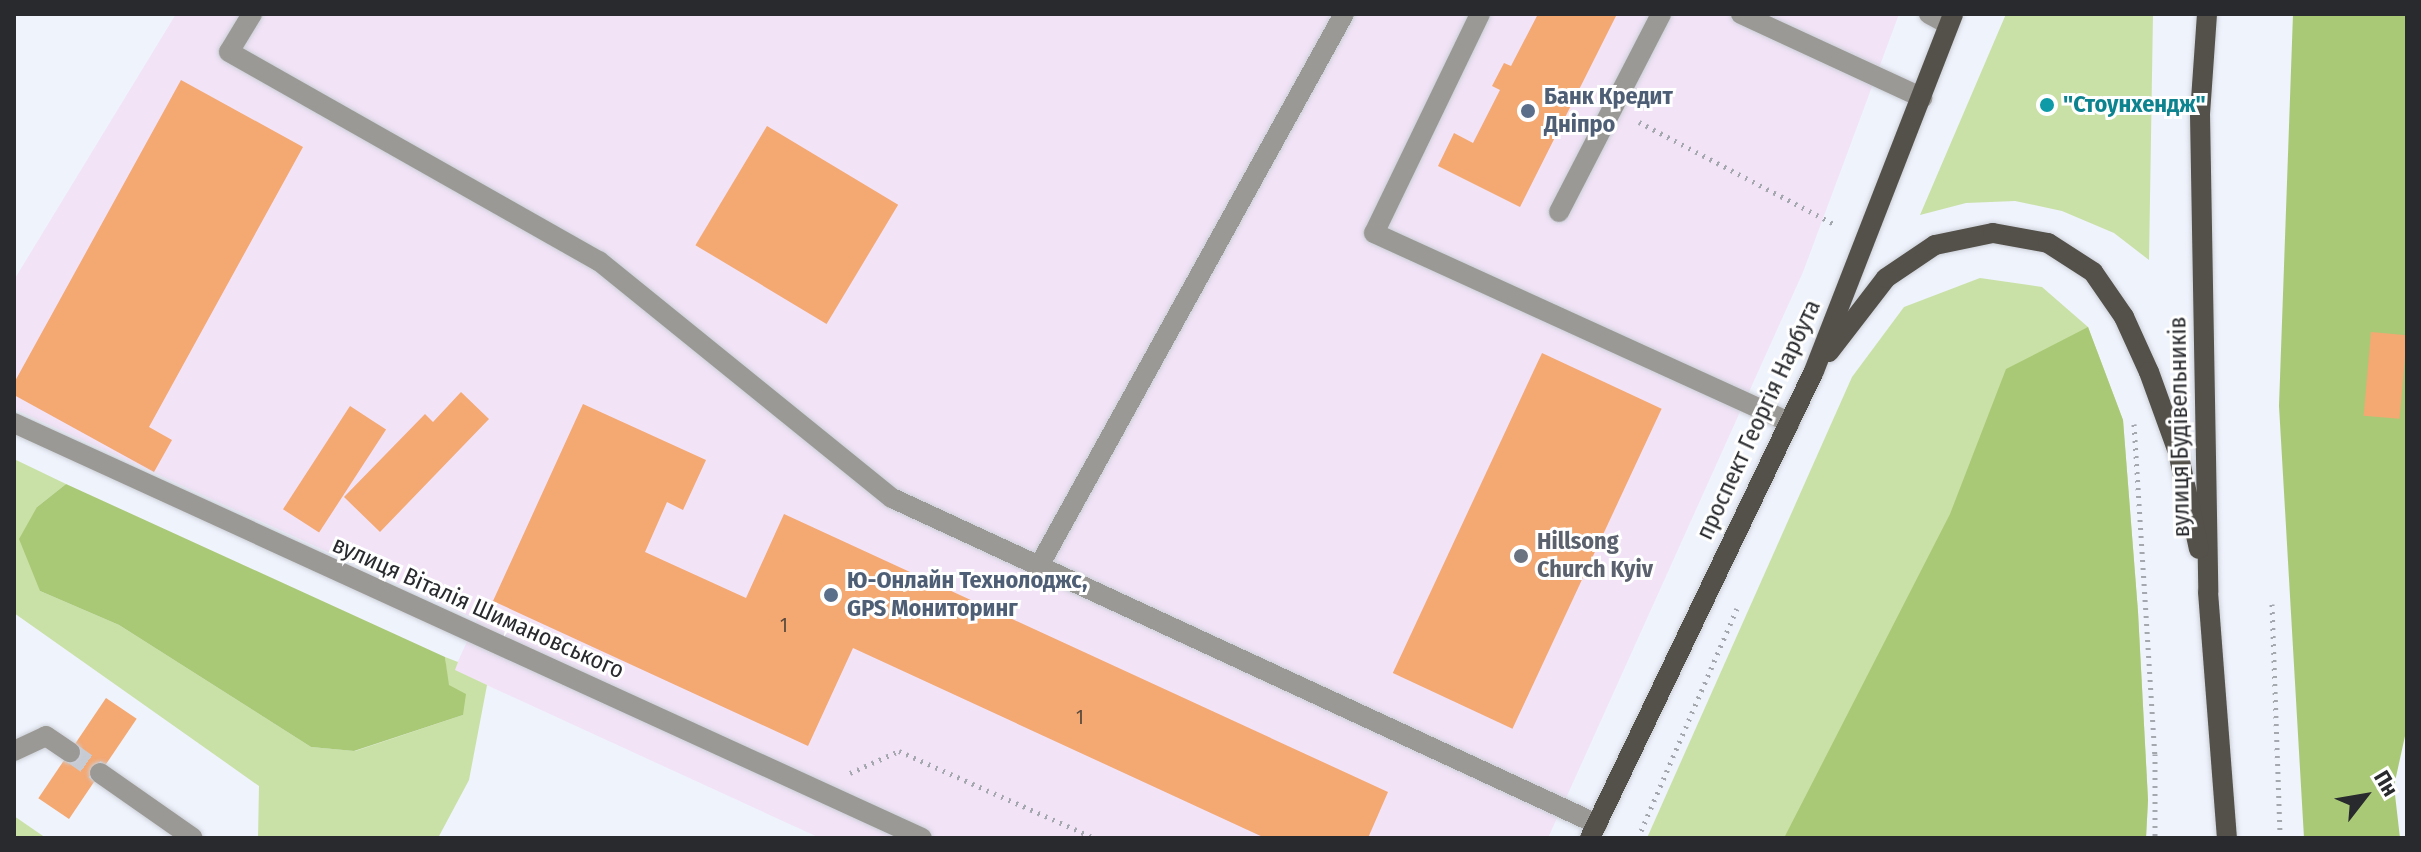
<!DOCTYPE html>
<html>
<head>
<meta charset="utf-8">
<style>
	body { margin:0 }
	#map { position:relative; width:2421px; height:852px; overflow:hidden; background:#eff3fc; font-family:"Fira Sans Condensed",sans-serif }
	div>[style] { position:absolute }
	.industrial>* { inset:0; background:#f2e3f7 }
	.green>* { inset:0; background:#c9e1a6 }
	.forest>* { inset:0; background:#aac977 }
	.building>* { inset:0; background:#f4a872; transform-origin:0 0 }
	.minor-tunnel>* { height:20px; margin-top:-10px; transform-origin:0; background:repeating-linear-gradient(90deg,#c7cbd3 0 20px,transparent 0 30px) }
	.path>* { height:5px; margin-top:-2.5px; transform-origin:0; background:repeating-linear-gradient(90deg,#a4a7ae 0 2px,transparent 0 8px) }
	.roads { filter:drop-shadow(0 0 2px #cbcfd7) drop-shadow(0 0 2px #cbcfd7) }
	.minor>* { height:20px; margin:-10px; padding:0 10px; transform-origin:10px; border-radius:10px; background:#9b9995 }
	.major>* { height:20px; margin:-10px; padding:0 10px; transform-origin:10px; border-radius:10px; background:#54504a }
	.dots>* { width:22px; height:22px; translate:-50% -50%; box-sizing:border-box; border:4px solid #fff; border-radius:50% }
	span { translate:-50% -50%; white-space:nowrap; text-align:center; line-height:1.15; -webkit-text-stroke:6px #fff; paint-order:stroke }
	.number-label { font-size:20px; color:#5b4a3e }
	.number-label span { -webkit-text-stroke-width:0 }
	.service-label { font-size:24px; color:#4e5e75; font-weight:700 }
	.left { translate:0 -50%; text-align:left }
	.culture-label { font-size:24px; color:#0d838f; font-weight:700 }
	.street-label { font-size:24px; color:#282a2d }
	.worship-label { font-size:24px; color:#5b616d; font-weight:700 }
	.frame { position:absolute; inset:0; border:16px solid #282a2d; pointer-events:none }
	.north { position:absolute; left:2325px; top:756px; width:80px; height:80px; -webkit-text-stroke:6px #fff; paint-order:stroke; rotate:59deg; font-size:22px; font-weight:700; line-height:32px; text-align:center; color:#282a2d }
	.north::after { content:''; display:block; margin:auto; width:28px; height:36px; background:#282a2d; clip-path:polygon(50% 0,100% 100%,50% 72%,0 100%) }
</style>
</head>
<body>
<div id="map">
	<div class="industrial">
		<div style="clip-path:polygon(176px 14px,1899px 14px,1803px 272px,1548px 838px,820px 838px,454px 670px,477px 620px,14px 409px,14px 280px)"></div>
	</div>
	<div class="green">
		<div style="clip-path:polygon(2006px 14px,2153px 14px,2149px 260px,2114px 233px,2062px 211px,2015px 201px,1966px 203px,1920px 215px)"></div>
		<div style="clip-path:polygon(1980px 278px,2042px 287px,2088px 327px,2123px 420px,2138px 612px,2148px 800px,2146px 838px,1647px 838px,1852px 377px,1904px 307px)"></div>
		<div style="clip-path:polygon(14px 459px,66px 484px,37px 507px,40px 591px,119px 625px,311px 747px,355px 751px,463px 715px,448px 685px,445px 657px,458px 662px,455px 670px,487px 685px,469px 780px,438px 838px,258px 838px,259px 786px,14px 613px)"></div>
		<div style="clip-path:polygon(14px 816px,46px 838px,14px 838px)"></div>
	</div>
	<div class="forest">
		<div style="clip-path:polygon(2293px 14px,2407px 14px,2407px 727px,2394px 786px,2400px 838px,2304px 838px,2279px 406px)"></div>
		<div style="clip-path:polygon(2088px 327px,2123px 420px,2138px 612px,2148px 800px,2146px 838px,1784px 838px,1950px 514px,2006px 369px)"></div>
		<div style="clip-path:polygon(66px 484px,445px 657px,449px 685px,466px 694px,463px 715px,354px 751px,311px 747px,119px 625px,40px 591px,19px 539px,37px 507px)"></div>
	</div>
	<div class="building">
		<div style="clip-path:polygon(1538px 14px,1617px 14px,1520px 207px,1438px 166px,1454px 133px,1473px 143px,1500px 90px,1492px 86px,1504px 63px,1511px 66px)"></div>
		<div style="clip-path:polygon(181px 80px,303px 147px,149px 427px,172px 440px,154px 472px,14px 395px,14px 383px)"></div>
		<div style="left:767px;top:126px;width:153px;height:139px;rotate:31deg"></div>
		<div style="left:2371px;top:332px;width:36px;height:84px;rotate:5deg"></div>
		<div style="left:1542px;top:353px;width:132px;height:353px;rotate:25deg"></div>
		<div style="clip-path:polygon(461px 392px,489px 419px,380px 532px,344px 497px,425px 414px,433px 422px)"></div>
		<div style="clip-path:polygon(583px 404px,706px 460px,683px 510px,667px 502px,645px 552px,746px 598px,784px 514px,1388px 792px,1368px 838px,1265px 838px,853px 648px,808px 746px,493px 601px)"></div>
		<div style="left:350px;top:406px;width:43px;height:123px;rotate:33deg"></div>
		<div style="left:106px;top:698px;width:37px;height:121px;rotate:34deg"></div>
	</div>
	<div class="minor-tunnel">
		<div style="left:70px;top:752px;width:37px;rotate:35deg"></div>
	</div>
	<div class="path">
		<div style="left:1639px;top:122px;width:222px;rotate:27.6deg"></div>
		<div style="left:2134px;top:424px;width:331px;rotate:86.4deg"></div>
		<div style="left:2155px;top:754px;width:84px;rotate:90deg"></div>
		<div style="left:2272px;top:604px;width:234px;rotate:88deg"></div>
		<div style="left:850px;top:773px;width:54px;rotate:-24.2deg"></div>
		<div style="left:899px;top:751px;width:214px;rotate:24deg"></div>
		<div style="left:1638px;top:838px;width:250px;rotate:-66.7deg"></div>
	</div>
	<div class="roads">
		<div class="minor">
			<div style="left:252px;top:14px;width:44px;rotate:121.2deg"></div>
			<div style="left:229px;top:52px;width:425px;rotate:29.5deg"></div>
			<div style="left:599px;top:261px;width:377px;rotate:39deg"></div>
			<div style="left:892px;top:498px;width:777px;rotate:24.82deg"></div>
			<div style="left:1480px;top:14px;width:243px;rotate:115.8deg"></div>
			<div style="left:1374px;top:233px;width:457px;rotate:24.5deg"></div>
			<div style="left:1741px;top:14px;width:200px;rotate:24.8deg"></div>
			<div style="left:1929px;top:14px;width:21px;rotate:28deg"></div>
			<div style="left:1559px;top:212px;width:223px;rotate:-62.7deg"></div>
			<div style="left:14px;top:423px;width:998px;rotate:24.56deg"></div>
			<div style="left:1039px;top:566px;width:631px;rotate:-61.08deg"></div>
			<div style="left:14px;top:751px;width:35px;rotate:-25deg"></div>
			<div style="left:46px;top:736px;width:29px;rotate:34deg"></div>
			<div style="left:100px;top:773px;width:113px;rotate:35deg"></div>
		</div>
		<div class="major">
			<div style="left:2207px;top:14px;width:100px;rotate:94deg"></div>
			<div style="left:2200px;top:114px;width:478px;rotate:89deg"></div>
			<div style="left:2208px;top:592px;width:247px;rotate:85.6deg"></div>
			<div style="left:1829px;top:352px;width:93px;rotate:-52.4deg"></div>
			<div style="left:1886px;top:278px;width:59px;rotate:-34deg"></div>
			<div style="left:1935px;top:245px;width:59px;rotate:-11.7deg"></div>
			<div style="left:1993px;top:233px;width:56px;rotate:10.3deg"></div>
			<div style="left:2048px;top:243px;width:54px;rotate:32.8deg"></div>
			<div style="left:2093px;top:272px;width:55px;rotate:55.4deg"></div>
			<div style="left:2124px;top:317px;width:60px;rotate:65.6deg"></div>
			<div style="left:2149px;top:372px;width:85px;rotate:70.1deg"></div>
			<div style="left:2178px;top:452px;width:99px;rotate:77.8deg"></div>
			<div style="left:1590px;top:838px;width:518px;rotate:-64.37deg"></div>
			<div style="left:1814px;top:371px;width:383px;rotate:-68.7deg"></div>
		</div>
	</div>
	<div class="dots">
		<div style="left:2047px;top:105px;background:#0f9aa8"></div>
		<div style="left:1528px;top:111px;background:#5c6f8a"></div>
		<div style="left:1521px;top:556px;background:#6b7280"></div>
		<div style="left:831px;top:595px;background:#5c6f8a"></div>
	</div>
	<div class="number-label">
		<span style="left:784px;top:625px">1</span>
		<span style="left:1080px;top:717px">1</span>
	</div>
	<div class="service-label">
		<span class="left" style="left:1544px;top:111px">Банк Кредит<br>Дніпро</span>
		<span class="left" style="left:847px;top:595px">Ю-Онлайн Технолоджс,<br>GPS Мониторинг</span>
	</div>
	<div class="culture-label">
		<span class="left" style="left:2063px;top:105px">"Стоунхендж"</span>
	</div>
	<div class="street-label">
		<span style="left:1759px;top:420px;rotate:-65deg">проспект Георгія Нарбута</span>
		<span style="left:2180px;top:427px;rotate:-91deg">вулиця Будівельників</span>
		<span style="left:478px;top:608px;rotate:24deg">вулиця Віталія Шимановського</span>
	</div>
	<div class="worship-label">
		<span class="left" style="left:1537px;top:556px">Hillsong<br>Church Kyiv</span>
	</div>
	<div class="frame"></div>
	<div class="north">Пн</div>
</div>
</body>
</html>
